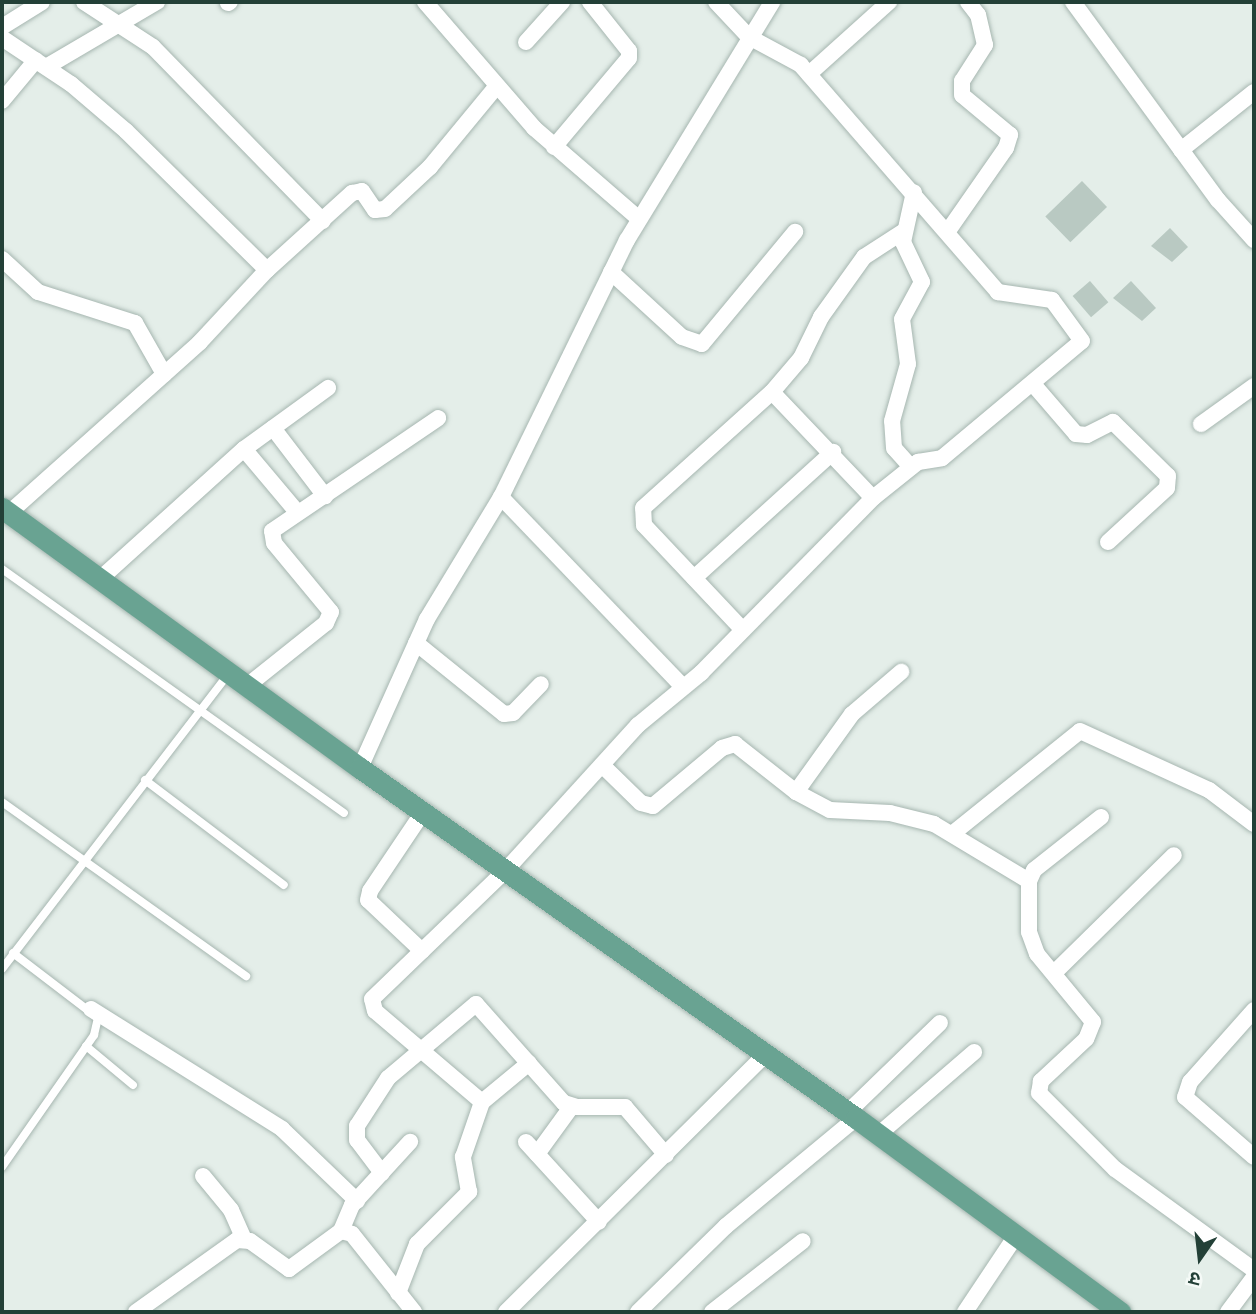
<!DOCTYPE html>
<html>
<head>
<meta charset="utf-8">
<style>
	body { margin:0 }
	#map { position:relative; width:1256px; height:1314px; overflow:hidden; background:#e4eee9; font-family:"Varela Round","Noto Sans Devanagari",sans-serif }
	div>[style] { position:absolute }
	.building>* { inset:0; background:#b9c9c2; transform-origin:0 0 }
	.roads { filter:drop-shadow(0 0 2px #a6b6b0) drop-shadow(0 0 2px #a6b6b0) }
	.lane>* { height:8px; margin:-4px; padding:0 4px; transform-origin:4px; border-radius:4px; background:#fff }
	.street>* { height:16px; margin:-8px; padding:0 8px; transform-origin:8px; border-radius:8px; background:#fff }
	.primary>* { height:21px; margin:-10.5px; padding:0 10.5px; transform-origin:10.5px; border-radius:10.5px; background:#69a392 }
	span { translate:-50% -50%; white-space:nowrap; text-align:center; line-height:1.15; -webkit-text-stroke:5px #f5faf7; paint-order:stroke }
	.frame { position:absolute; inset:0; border:4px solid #234037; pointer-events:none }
	.north { position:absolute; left:1165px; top:1223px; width:70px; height:70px; -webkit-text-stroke:5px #f5faf7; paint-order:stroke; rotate:194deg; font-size:19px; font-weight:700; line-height:28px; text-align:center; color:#234037 }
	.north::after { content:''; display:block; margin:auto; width:24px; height:32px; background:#234037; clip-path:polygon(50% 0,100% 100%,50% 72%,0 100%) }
</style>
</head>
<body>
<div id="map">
	<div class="building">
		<div style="left:1082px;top:181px;width:36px;height:51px;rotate:46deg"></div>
		<div style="clip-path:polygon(1170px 228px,1188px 247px,1172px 262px,1151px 246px)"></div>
		<div style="left:1090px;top:281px;width:28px;height:23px;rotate:49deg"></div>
		<div style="clip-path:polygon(1131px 281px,1156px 308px,1142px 321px,1113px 298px)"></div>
	</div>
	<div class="roads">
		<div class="lane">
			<div style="left:2px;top:569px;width:420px;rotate:35.5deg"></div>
			<div style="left:145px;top:780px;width:174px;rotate:37.1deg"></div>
			<div style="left:2px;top:802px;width:300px;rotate:35.5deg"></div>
			<div style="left:2px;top:969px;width:372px;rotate:-52.5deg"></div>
			<div style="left:86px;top:1046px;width:61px;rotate:39.7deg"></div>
			<div style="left:2px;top:1167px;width:161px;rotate:-55.1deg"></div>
			<div style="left:94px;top:1035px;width:17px;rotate:-77deg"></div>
			<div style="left:98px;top:1018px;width:107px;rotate:-142.6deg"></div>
		</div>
		<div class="street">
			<div style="left:84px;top:2px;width:82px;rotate:33.1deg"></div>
			<div style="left:153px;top:47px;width:243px;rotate:45.7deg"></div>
			<div style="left:425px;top:2px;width:167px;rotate:49.1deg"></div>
			<div style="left:534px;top:128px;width:139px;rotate:40.9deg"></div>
			<div style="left:1073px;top:2px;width:245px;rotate:53.8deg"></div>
			<div style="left:1218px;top:200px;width:54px;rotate:48deg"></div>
			<div style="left:228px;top:3px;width:2px;rotate:-27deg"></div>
			<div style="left:2px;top:27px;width:47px;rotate:-32deg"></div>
			<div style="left:2px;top:38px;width:83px;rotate:33.7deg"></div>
			<div style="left:71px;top:84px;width:72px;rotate:40.5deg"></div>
			<div style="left:126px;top:131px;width:198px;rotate:44.6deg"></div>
			<div style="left:526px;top:42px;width:54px;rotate:-48deg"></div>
			<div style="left:46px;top:67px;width:129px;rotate:-30.4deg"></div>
			<div style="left:809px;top:74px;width:108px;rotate:-42deg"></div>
			<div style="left:2px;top:101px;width:53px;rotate:-50.3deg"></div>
			<div style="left:554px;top:147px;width:116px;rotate:-49.9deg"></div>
			<div style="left:629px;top:58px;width:7px;rotate:-90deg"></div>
			<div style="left:629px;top:51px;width:63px;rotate:-128.5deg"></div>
			<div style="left:1181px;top:150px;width:93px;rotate:-38.5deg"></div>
			<div style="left:948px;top:231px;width:101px;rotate:-55.1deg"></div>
			<div style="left:1006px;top:148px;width:14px;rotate:-73deg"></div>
			<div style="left:1010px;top:135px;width:62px;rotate:-140.2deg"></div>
			<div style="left:962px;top:95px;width:14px;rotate:-90deg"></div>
			<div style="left:962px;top:81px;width:43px;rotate:-57.4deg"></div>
			<div style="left:985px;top:45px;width:31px;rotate:-103deg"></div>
			<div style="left:978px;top:15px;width:16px;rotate:-128deg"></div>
			<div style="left:2px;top:259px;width:49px;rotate:42.5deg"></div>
			<div style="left:38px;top:292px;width:102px;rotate:17.7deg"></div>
			<div style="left:135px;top:323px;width:59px;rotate:60.4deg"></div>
			<div style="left:611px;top:272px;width:96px;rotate:42.5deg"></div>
			<div style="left:682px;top:337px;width:21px;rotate:19deg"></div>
			<div style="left:702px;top:344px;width:146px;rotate:-50.3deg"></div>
			<div style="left:1033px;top:384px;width:66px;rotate:49.3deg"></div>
			<div style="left:1076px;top:434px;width:11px;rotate:5deg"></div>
			<div style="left:1087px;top:435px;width:29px;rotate:-27deg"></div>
			<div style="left:1113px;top:422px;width:77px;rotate:44.5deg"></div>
			<div style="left:1168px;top:476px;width:12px;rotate:95deg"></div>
			<div style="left:1167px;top:488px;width:80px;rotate:137.5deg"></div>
			<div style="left:772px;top:392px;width:146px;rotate:46.4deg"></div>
			<div style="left:1201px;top:424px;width:65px;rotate:-35.6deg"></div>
			<div style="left:273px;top:428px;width:86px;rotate:52.6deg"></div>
			<div style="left:244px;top:449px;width:82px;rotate:49.9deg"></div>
			<div style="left:911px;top:467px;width:25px;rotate:-132deg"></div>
			<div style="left:894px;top:448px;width:27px;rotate:-94deg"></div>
			<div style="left:892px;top:421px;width:59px;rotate:-74.3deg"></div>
			<div style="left:908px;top:364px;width:45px;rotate:-97.6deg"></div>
			<div style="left:902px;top:319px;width:42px;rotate:-61.6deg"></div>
			<div style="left:922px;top:282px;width:44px;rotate:-115.4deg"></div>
			<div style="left:903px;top:242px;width:51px;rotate:-77.6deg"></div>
			<div style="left:501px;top:497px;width:263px;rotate:46.2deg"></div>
			<div style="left:9px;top:513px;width:256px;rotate:-41.8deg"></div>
			<div style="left:200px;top:342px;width:98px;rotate:-47.1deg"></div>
			<div style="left:267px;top:270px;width:115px;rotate:-42.2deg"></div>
			<div style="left:352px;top:193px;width:10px;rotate:-11deg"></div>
			<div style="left:362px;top:191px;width:23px;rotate:56deg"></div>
			<div style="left:375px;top:210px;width:10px;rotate:-6deg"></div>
			<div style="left:385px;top:209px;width:62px;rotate:-43deg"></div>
			<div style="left:430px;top:167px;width:104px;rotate:-50.5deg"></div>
			<div style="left:694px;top:578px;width:188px;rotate:-42.2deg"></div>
			<div style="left:100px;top:579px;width:194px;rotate:-42.1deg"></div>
			<div style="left:244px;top:449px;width:104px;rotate:-36deg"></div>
			<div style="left:742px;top:629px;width:143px;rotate:-133.3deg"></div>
			<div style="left:644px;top:525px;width:17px;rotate:-93deg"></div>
			<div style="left:643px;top:508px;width:173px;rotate:-42deg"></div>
			<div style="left:772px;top:392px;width:45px;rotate:-49.5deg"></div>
			<div style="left:801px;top:358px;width:46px;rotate:-64deg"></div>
			<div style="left:821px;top:317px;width:74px;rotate:-54.4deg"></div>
			<div style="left:864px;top:257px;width:48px;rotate:-33deg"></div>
			<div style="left:416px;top:643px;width:113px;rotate:38.9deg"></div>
			<div style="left:504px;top:714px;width:9px;rotate:-6deg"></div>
			<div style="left:513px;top:713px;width:40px;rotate:-46deg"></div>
			<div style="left:247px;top:686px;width:101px;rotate:-38.6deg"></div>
			<div style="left:326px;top:623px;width:12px;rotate:-66deg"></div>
			<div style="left:331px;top:612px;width:89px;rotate:-129.6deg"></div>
			<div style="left:274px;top:543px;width:12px;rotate:-99deg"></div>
			<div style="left:272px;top:531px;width:201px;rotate:-34.2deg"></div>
			<div style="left:602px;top:765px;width:54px;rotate:44.3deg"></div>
			<div style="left:641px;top:803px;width:12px;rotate:14deg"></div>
			<div style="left:653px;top:806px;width:90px;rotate:-40deg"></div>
			<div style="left:722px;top:748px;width:14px;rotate:-17deg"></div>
			<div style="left:735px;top:744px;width:78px;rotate:38.2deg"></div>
			<div style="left:796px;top:792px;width:38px;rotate:28deg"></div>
			<div style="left:830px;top:810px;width:60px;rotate:2.9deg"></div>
			<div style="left:890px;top:813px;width:45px;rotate:14deg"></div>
			<div style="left:934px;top:824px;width:111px;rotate:31deg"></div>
			<div style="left:360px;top:768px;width:163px;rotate:-65.8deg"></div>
			<div style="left:427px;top:619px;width:143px;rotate:-58.8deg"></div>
			<div style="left:501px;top:497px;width:286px;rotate:-63.9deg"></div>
			<div style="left:627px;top:240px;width:279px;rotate:-58.6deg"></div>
			<div style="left:796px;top:792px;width:96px;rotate:-54.3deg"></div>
			<div style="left:852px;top:714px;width:65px;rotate:-40.6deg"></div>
			<div style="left:1101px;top:817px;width:85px;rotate:141.7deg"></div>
			<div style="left:1034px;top:870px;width:12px;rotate:114deg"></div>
			<div style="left:1029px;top:881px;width:51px;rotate:90deg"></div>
			<div style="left:1029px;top:932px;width:23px;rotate:70deg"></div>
			<div style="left:1037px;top:954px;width:88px;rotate:50.5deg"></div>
			<div style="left:1093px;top:1022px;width:18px;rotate:112deg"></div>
			<div style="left:1086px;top:1039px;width:62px;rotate:137deg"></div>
			<div style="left:1041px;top:1081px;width:12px;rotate:99deg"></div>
			<div style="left:1039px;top:1093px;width:107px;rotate:45deg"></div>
			<div style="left:1115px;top:1169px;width:172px;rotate:36deg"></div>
			<div style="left:952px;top:834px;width:164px;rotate:-38.8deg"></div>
			<div style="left:1080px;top:731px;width:142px;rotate:24.6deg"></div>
			<div style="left:1209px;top:790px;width:56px;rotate:37.1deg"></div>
			<div style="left:422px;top:951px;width:74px;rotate:-136.6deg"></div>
			<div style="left:368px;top:900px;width:9px;rotate:-77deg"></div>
			<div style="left:370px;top:891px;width:95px;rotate:-56.1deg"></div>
			<div style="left:1054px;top:973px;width:168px;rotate:-44.5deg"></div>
			<div style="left:91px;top:1009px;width:226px;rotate:32.1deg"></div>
			<div style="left:282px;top:1129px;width:104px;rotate:43.8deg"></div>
			<div style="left:1254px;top:1010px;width:96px;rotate:131.6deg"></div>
			<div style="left:1190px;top:1082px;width:16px;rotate:108deg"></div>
			<div style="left:1185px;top:1097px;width:91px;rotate:41deg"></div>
			<div style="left:482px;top:1102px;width:140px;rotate:-139.6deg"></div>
			<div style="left:375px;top:1011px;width:12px;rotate:-104deg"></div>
			<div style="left:372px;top:999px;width:186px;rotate:-43.9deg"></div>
			<div style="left:506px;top:870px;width:196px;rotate:-47.7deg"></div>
			<div style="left:638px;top:725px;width:82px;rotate:-39.5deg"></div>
			<div style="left:701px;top:673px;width:245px;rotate:-45.5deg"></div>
			<div style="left:873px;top:498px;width:58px;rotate:-38.7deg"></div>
			<div style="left:918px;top:462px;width:24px;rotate:-9deg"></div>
			<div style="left:942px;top:458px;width:182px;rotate:-39.9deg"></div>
			<div style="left:1082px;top:341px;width:51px;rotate:-126.2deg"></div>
			<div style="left:1052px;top:300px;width:55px;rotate:-171.6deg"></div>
			<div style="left:998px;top:292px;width:301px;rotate:-131deg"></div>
			<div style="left:801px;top:65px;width:59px;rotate:-151.7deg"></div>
			<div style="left:749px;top:37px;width:48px;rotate:-133.3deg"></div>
			<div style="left:848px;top:1112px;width:128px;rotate:-44.1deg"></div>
			<div style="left:878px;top:1135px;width:127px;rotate:-40.8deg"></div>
			<div style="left:526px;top:1142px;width:108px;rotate:47.6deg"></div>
			<div style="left:537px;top:1154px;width:59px;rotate:-53.9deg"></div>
			<div style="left:382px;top:1173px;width:41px;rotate:-127.1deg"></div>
			<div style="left:357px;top:1140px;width:14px;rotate:-90deg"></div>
			<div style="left:357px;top:1126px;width:57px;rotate:-57.1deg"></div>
			<div style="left:388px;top:1078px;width:115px;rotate:-40.1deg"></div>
			<div style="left:476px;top:1004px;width:132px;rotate:48.4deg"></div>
			<div style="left:564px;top:1103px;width:14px;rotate:17deg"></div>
			<div style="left:577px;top:1107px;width:48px"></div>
			<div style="left:625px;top:1107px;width:63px;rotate:49.5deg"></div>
			<div style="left:203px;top:1176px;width:44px;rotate:50.5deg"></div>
			<div style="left:231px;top:1210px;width:32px;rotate:66deg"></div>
			<div style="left:341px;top:1231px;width:28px;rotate:-67deg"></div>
			<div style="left:352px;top:1205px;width:86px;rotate:-47.4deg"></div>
			<div style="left:398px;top:1293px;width:53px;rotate:-68.8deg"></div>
			<div style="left:417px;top:1244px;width:74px;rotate:-45deg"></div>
			<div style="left:469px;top:1192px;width:36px;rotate:-100deg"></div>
			<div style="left:463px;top:1157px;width:58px;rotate:-70.9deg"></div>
			<div style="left:482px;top:1102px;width:61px;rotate:-39.7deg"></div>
			<div style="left:136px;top:1312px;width:124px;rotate:-35.5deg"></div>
			<div style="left:237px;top:1240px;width:13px;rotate:4deg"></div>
			<div style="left:250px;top:1241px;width:48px;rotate:35.7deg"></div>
			<div style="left:289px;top:1269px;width:64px;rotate:-36.2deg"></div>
			<div style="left:341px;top:1231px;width:11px;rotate:15deg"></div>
			<div style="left:352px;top:1234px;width:100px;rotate:51.5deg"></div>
			<div style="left:506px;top:1312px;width:365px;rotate:-44.8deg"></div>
			<div style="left:638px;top:1312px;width:123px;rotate:-44.3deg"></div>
			<div style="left:726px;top:1226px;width:169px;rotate:-39.7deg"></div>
			<div style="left:712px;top:1312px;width:115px;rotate:-38deg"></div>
			<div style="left:965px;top:1312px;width:90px;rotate:-56.3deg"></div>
			<div style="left:1228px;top:1312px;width:44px;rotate:-53.4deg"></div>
		</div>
		<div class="primary">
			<div style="left:2px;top:508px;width:442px;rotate:36deg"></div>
			<div style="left:360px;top:768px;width:607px;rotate:35.21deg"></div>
			<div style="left:856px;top:1118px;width:328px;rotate:36.3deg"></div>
		</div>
	</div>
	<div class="frame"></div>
	<div class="north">उ</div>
</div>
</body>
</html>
